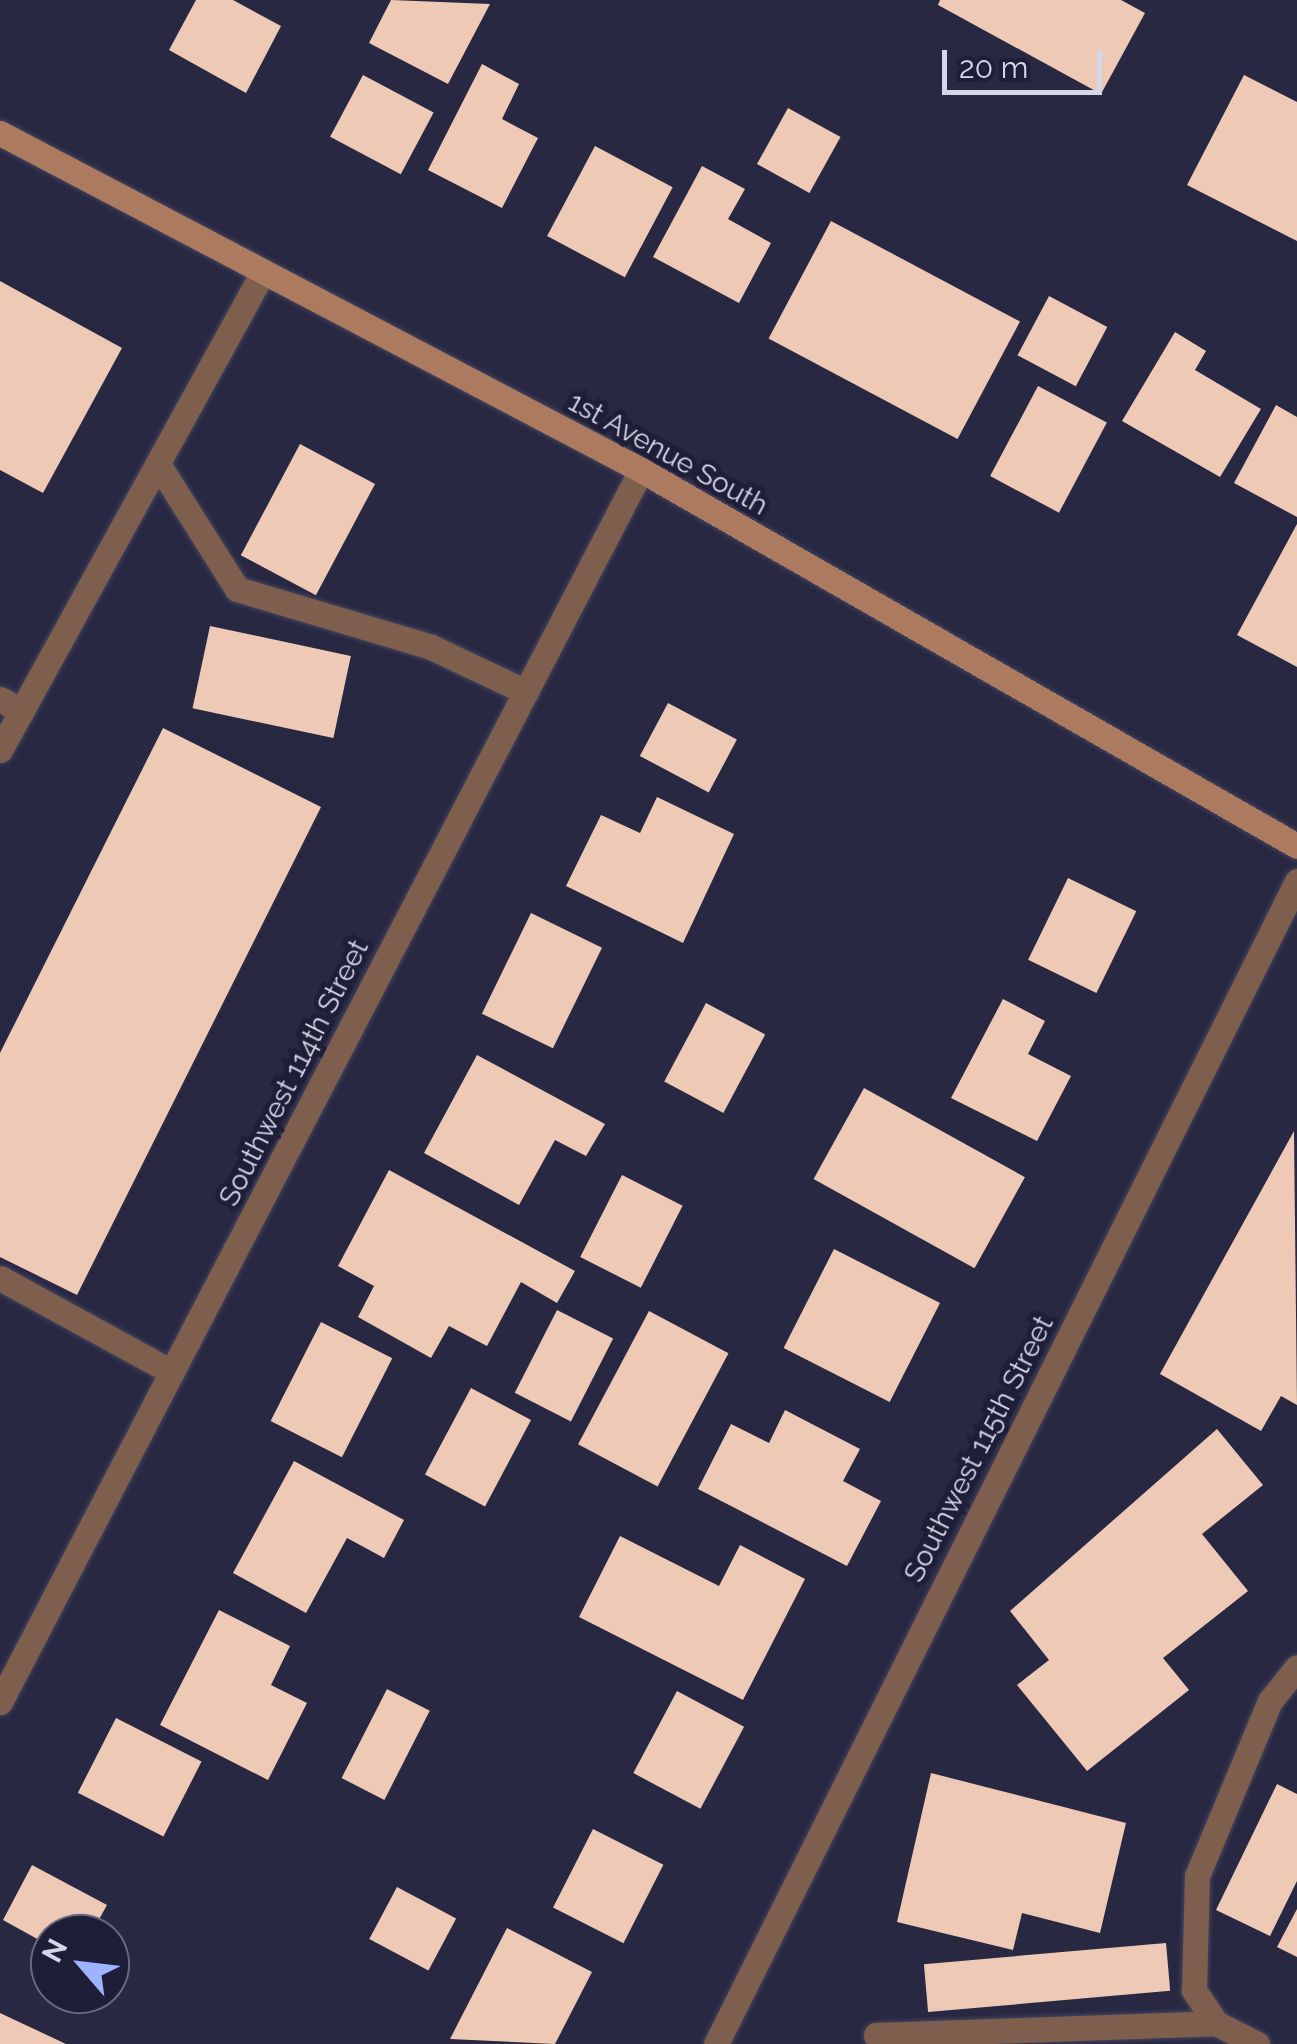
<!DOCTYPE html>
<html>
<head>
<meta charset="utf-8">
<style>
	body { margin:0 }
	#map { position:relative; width:1297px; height:2044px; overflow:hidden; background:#292843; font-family:Raleway,sans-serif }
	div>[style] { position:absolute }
	.building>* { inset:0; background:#eecab6; transform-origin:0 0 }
	.roads { filter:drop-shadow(0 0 2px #45445d) drop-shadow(0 0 2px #45445d) }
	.service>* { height:25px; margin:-12.5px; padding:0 12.5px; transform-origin:12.5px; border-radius:12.5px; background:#7e5e4d }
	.minor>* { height:25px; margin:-12.5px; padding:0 12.5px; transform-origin:12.5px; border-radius:12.5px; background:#7e5e4d }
	.secondary>* { height:25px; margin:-12.5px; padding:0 12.5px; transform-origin:12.5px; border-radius:12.5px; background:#ac7a5e }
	span { translate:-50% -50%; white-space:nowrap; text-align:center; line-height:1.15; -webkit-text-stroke:10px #1f1e38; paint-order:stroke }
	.street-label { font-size:28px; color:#d5d6e8 }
	.north { position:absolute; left:30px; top:1914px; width:100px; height:100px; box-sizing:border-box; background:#1f1e38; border:2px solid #68687e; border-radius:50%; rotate:298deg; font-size:28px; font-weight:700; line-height:40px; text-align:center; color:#d5d6e8 }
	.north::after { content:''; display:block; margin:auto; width:35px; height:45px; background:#9eb3fd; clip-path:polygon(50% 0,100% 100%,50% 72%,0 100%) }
	.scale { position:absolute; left:942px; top:50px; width:160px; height:45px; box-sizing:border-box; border:5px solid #d5d6e8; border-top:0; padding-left:12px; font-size:30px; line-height:35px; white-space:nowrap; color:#d5d6e8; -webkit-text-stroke:8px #1f1e38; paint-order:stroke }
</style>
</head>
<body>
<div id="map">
	<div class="building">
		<div style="clip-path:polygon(196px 0,233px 0,281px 26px,246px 93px,169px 50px)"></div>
		<div style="clip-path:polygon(391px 0,490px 4px,448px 84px,369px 43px)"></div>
		<div style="clip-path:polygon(940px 0,1121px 0,1145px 13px,1101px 94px,938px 5px)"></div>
		<div style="clip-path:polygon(482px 64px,519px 84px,502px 119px,538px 138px,502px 208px,428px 170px)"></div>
		<div style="left:363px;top:75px;width:80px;height:70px;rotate:28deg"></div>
		<div style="clip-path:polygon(1244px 75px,1297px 102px,1297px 241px,1187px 185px)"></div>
		<div style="left:788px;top:108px;width:60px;height:64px;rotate:29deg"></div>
		<div style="left:595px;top:146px;width:88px;height:102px;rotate:28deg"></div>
		<div style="clip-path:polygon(702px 166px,745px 189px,728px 219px,771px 243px,739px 303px,653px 257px)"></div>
		<div style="left:831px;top:221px;width:214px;height:133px;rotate:28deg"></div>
		<div style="clip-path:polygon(0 281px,122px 348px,43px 493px,0 470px)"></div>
		<div style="left:1049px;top:296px;width:66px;height:67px;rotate:28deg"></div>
		<div style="clip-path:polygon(1175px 332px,1206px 351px,1195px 370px,1261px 409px,1220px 477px,1122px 421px)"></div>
		<div style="left:1038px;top:386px;width:78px;height:102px;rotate:28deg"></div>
		<div style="clip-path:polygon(1276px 405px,1297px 417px,1297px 517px,1234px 483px)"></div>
		<div style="left:300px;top:444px;width:85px;height:126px;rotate:28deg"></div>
		<div style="clip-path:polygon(1297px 524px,1297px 667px,1237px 635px)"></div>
		<div style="left:210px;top:626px;width:144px;height:84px;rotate:12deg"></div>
		<div style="left:668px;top:703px;width:78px;height:60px;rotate:28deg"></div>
		<div style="clip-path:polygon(163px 728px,321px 807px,77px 1295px,0 1257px,0 1053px)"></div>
		<div style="clip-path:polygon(657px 797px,734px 834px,683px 943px,566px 886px,601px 815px,640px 833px)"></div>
		<div style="left:1068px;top:878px;width:76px;height:91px;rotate:26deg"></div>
		<div style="left:531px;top:913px;width:79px;height:112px;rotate:26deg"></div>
		<div style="clip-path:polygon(1003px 999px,1045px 1021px,1028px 1054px,1071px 1076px,1037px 1141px,951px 1098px)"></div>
		<div style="left:706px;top:1003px;width:67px;height:89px;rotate:28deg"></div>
		<div style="clip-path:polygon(477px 1055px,605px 1124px,586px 1156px,555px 1140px,519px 1205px,424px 1153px)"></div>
		<div style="left:864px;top:1088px;width:184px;height:104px;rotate:29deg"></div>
		<div style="clip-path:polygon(1294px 1131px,1297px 1405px,1281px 1396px,1261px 1431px,1160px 1374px)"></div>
		<div style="clip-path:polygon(389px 1170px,575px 1271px,557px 1303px,521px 1282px,487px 1346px,449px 1326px,431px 1358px,358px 1317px,374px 1286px,338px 1266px)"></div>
		<div style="left:622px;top:1175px;width:68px;height:92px;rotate:27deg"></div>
		<div style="left:834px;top:1249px;width:119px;height:111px;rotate:27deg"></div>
		<div style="left:557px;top:1310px;width:63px;height:93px;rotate:27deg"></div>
		<div style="left:649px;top:1311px;width:90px;height:151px;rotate:28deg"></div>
		<div style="left:321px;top:1322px;width:80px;height:111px;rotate:27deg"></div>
		<div style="left:471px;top:1388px;width:68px;height:98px;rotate:28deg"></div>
		<div style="clip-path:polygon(785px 1410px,860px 1449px,843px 1481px,881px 1501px,847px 1566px,698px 1489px,731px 1424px,769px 1443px)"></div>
		<div style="clip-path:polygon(1217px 1429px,1263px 1485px,1202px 1534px,1248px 1591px,1163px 1658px,1189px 1690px,1087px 1771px,1017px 1685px,1049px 1660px,1010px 1611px)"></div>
		<div style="clip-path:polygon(294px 1461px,404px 1520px,384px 1558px,347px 1538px,306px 1613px,233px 1573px)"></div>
		<div style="clip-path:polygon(620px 1536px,719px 1586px,740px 1545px,805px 1579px,743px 1700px,579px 1617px)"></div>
		<div style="clip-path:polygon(219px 1610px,290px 1646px,271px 1685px,307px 1703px,268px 1780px,160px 1725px)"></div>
		<div style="left:387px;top:1689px;width:48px;height:100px;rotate:27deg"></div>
		<div style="left:677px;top:1691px;width:76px;height:93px;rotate:28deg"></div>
		<div style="left:116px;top:1718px;width:96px;height:84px;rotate:27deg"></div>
		<div style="clip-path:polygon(931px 1773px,1126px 1823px,1100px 1933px,1022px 1913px,1013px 1950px,897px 1922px)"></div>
		<div style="clip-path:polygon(1277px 1784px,1297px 1794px,1297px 1881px,1270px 1936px,1216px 1910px)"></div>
		<div style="left:593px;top:1829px;width:79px;height:88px;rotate:27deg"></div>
		<div style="clip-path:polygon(32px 1865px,107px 1905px,91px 1934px,50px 1934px,50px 1946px,3px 1920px)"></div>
		<div style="left:397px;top:1887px;width:67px;height:59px;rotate:28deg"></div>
		<div style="clip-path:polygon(1297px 1909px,1297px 1957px,1277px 1947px)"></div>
		<div style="clip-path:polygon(507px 1928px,592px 1972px,555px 2044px,450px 2039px)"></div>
		<div style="left:1166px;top:1943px;width:48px;height:243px;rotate:85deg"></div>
		<div style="clip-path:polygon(0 2013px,66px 2044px,0 2044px)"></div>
	</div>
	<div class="roads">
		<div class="service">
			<div style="left:158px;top:464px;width:148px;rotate:57.7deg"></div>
			<div style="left:237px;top:589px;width:202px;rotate:16.6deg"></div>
			<div style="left:431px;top:647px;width:105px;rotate:25.3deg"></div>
			<div style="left:0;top:699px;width:25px;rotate:29deg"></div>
			<div style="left:0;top:750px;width:546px;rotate:-61.18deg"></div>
			<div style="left:0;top:1278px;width:196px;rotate:28.7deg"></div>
			<div style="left:876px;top:2035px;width:340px;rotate:-2deg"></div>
			<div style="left:1257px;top:2044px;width:46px;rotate:-152.9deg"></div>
			<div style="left:1216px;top:2023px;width:40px;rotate:-124deg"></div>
			<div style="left:1194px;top:1990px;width:114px;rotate:-88.5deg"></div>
			<div style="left:1197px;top:1876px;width:190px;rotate:-67.4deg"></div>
			<div style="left:1270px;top:1701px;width:43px;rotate:-51.5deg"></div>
		</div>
		<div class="minor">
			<div style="left:0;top:1702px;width:1389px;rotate:-62.51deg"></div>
			<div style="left:716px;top:2044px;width:1300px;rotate:-63.45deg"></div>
		</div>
		<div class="secondary">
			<div style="left:0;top:133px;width:724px;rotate:27.73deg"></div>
			<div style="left:641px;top:470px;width:756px;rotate:29.82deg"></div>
		</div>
	</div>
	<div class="street-label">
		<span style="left:668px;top:454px;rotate:29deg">1st Avenue South</span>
		<span style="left:294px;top:1073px;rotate:-63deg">Southwest 114th Street</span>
		<span style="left:979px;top:1449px;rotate:-63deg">Southwest 115th Street</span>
	</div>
	<div class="north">N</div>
	<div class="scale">20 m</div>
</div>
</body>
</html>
